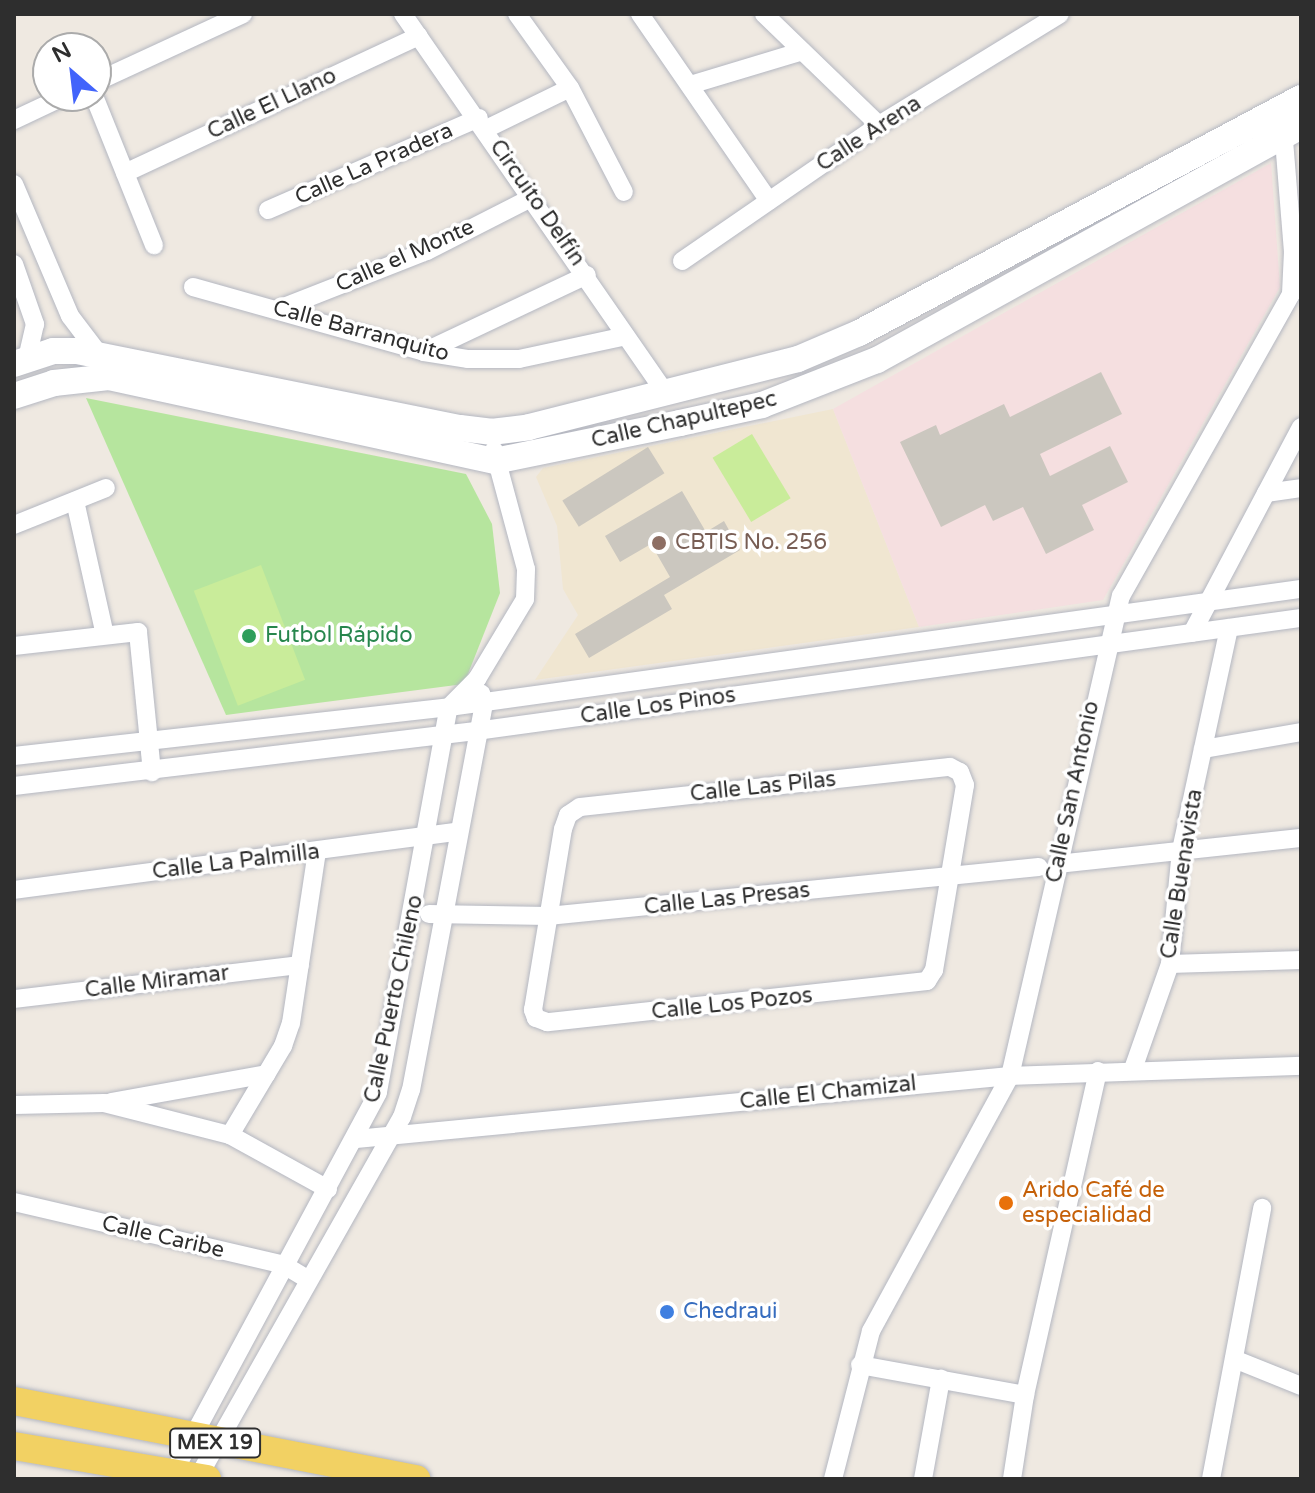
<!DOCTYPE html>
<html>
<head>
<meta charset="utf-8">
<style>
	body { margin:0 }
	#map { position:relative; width:1315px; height:1493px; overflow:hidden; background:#efe9e1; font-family:"Varela Round",sans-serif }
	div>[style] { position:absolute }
	.education>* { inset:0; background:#f0e6d1 }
	.medical>* { inset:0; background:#f5dfe0 }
	.green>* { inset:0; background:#b6e59e }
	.pitch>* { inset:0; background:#c9ec9a; transform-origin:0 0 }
	.building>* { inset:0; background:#cbc7bf; transform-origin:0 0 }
	.roads { filter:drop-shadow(0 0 2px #b4b7c1) drop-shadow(0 0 2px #b4b7c1) }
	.street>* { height:18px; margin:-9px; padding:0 9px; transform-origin:9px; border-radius:9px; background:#fff }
	.secondary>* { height:26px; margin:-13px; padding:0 13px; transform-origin:13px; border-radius:13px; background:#fff }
	.primary>* { height:28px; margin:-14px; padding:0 14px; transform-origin:14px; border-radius:14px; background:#f2d163 }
	.dots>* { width:22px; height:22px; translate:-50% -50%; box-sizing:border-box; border:4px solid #fff; border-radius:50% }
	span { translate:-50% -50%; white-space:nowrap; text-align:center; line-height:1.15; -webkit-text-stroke:7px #fff; paint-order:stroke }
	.shield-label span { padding:2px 6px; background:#fff; border:2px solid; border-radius:6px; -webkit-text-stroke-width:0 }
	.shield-label { font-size:20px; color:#2e2e2e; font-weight:700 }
	.street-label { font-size:22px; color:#2e2e2e }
	.education-label { font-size:22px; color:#785e54 }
	.left { translate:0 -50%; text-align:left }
	.leisure-label { font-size:22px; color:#27864d }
	.food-label { font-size:22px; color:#c56008 }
	.shop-label { font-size:22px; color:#366cbe }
	.frame { position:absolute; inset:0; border:16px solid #2e2e2e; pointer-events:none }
	.north { position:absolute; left:32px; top:32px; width:80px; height:80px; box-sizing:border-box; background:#fff; border:2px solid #ababab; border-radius:50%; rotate:332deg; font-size:22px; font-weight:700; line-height:32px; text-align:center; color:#2e2e2e }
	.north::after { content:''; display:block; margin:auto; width:28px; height:36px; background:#4264fb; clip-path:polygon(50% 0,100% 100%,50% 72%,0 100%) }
</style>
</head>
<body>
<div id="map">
	<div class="education">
		<div style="clip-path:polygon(833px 409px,919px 627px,535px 680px,578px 615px,563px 589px,557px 526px,536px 477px,543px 468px)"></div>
	</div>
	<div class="medical">
		<div style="clip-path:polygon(1271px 163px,1280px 287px,1103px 600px,919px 627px,833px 409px)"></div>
	</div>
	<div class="green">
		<div style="clip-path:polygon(86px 398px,466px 474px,492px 524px,500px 593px,464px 684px,226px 715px)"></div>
	</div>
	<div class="pitch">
		<div style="left:752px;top:434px;width:75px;height:46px;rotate:59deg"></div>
		<div style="left:261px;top:565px;width:123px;height:72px;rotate:69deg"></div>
	</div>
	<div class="building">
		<div style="clip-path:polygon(1101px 372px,1122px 414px,1040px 454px,1050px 476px,1110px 446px,1128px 482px,1082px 505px,1094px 530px,1046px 554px,1023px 507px,993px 521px,985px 505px,941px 527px,900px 442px,936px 425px,940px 435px,1004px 404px,1010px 417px)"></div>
		<div style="left:648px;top:447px;width:31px;height:101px;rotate:58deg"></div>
		<div style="clip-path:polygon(682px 491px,706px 532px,724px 521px,740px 550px,664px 595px,672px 609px,589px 658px,575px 634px,670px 577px,651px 544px,620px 562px,605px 536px)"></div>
	</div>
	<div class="roads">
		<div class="street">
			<div style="left:403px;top:14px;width:464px;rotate:55.3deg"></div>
			<div style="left:517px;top:14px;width:91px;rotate:54.4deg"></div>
			<div style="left:570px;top:88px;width:117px;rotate:62.6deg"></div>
			<div style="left:640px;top:14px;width:227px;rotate:55.4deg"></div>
			<div style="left:764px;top:14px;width:160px;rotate:44deg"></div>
			<div style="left:96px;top:82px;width:162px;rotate:-24.8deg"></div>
			<div style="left:690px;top:85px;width:114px;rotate:-16.8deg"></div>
			<div style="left:94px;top:96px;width:161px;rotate:68.1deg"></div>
			<div style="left:14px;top:120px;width:56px;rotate:-25.2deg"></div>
			<div style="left:486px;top:129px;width:93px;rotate:-26deg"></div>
			<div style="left:125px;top:173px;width:324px;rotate:-25deg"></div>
			<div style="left:14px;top:184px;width:143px;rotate:67deg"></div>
			<div style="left:70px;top:316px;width:48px;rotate:52.7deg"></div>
			<div style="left:268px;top:210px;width:230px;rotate:-23.6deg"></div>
			<div style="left:682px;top:261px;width:239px;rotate:-34.6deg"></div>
			<div style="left:879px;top:125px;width:212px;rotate:-31.5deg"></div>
			<div style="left:14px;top:264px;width:64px;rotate:70.7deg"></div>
			<div style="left:35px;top:324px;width:36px;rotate:103deg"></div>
			<div style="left:193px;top:287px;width:240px;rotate:15.7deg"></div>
			<div style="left:424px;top:352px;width:45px;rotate:9deg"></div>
			<div style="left:468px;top:359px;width:51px"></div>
			<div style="left:519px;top:359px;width:109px;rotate:-12.1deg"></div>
			<div style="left:279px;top:309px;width:159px;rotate:-21.4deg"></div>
			<div style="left:427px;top:251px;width:114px;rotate:-27deg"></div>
			<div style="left:424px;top:352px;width:180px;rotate:-25.3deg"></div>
			<div style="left:1266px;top:493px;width:35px;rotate:-8deg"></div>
			<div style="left:75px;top:501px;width:137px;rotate:77.4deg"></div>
			<div style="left:14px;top:525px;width:99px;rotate:-21.9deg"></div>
			<div style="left:1192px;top:633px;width:233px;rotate:-62.1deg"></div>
			<div style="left:14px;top:646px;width:125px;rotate:-6.4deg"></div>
			<div style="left:138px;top:632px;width:141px;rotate:84.3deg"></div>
			<div style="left:1203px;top:749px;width:99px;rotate:-9.8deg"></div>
			<div style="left:14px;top:756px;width:438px;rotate:-6.4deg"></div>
			<div style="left:449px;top:707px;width:860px;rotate:-7.89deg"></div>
			<div style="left:950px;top:767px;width:11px;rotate:27deg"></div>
			<div style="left:960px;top:772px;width:14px;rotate:69deg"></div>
			<div style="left:965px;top:785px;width:188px;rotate:99.5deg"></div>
			<div style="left:934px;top:970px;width:13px;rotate:122deg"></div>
			<div style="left:927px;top:981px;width:382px;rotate:173.8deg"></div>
			<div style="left:547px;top:1022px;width:12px;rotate:-160deg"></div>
			<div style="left:536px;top:1018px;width:9px;rotate:-111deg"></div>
			<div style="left:533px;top:1010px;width:183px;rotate:-80.6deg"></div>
			<div style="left:563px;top:829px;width:15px;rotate:-70deg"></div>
			<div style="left:568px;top:815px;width:14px;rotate:-34deg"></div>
			<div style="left:580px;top:807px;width:372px;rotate:-6.2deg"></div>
			<div style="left:14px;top:786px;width:465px;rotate:-6.8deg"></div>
			<div style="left:476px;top:731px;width:833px;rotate:-7.8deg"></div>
			<div style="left:1057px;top:864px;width:245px;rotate:-6.1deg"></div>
			<div style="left:14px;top:890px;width:447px;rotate:-7.5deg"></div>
			<div style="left:429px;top:914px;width:119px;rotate:1deg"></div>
			<div style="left:548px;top:916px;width:493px;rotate:-5.7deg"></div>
			<div style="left:1170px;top:964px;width:131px;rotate:-1.7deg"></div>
			<div style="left:14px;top:999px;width:288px;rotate:-6.8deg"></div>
			<div style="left:1133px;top:1069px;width:111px;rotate:-70.6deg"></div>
			<div style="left:1170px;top:964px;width:115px;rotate:-84.5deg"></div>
			<div style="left:1181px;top:850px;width:227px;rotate:-77.8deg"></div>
			<div style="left:111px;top:1102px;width:158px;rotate:-10.2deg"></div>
			<div style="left:14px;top:1105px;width:90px;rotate:-1.3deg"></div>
			<div style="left:104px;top:1103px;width:130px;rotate:14.3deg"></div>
			<div style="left:230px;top:1135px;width:112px;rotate:28.9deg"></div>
			<div style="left:230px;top:1135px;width:104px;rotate:-59.2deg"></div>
			<div style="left:283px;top:1046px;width:24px;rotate:-71deg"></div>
			<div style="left:291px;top:1023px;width:173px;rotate:-81.4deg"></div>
			<div style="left:356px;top:1139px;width:657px;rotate:-5.5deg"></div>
			<div style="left:1010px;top:1076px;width:291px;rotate:-2deg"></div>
			<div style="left:14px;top:1202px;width:277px;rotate:13.1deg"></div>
			<div style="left:284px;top:1265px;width:29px;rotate:31deg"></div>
			<div style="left:1234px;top:1359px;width:72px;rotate:21.9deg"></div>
			<div style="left:860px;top:1365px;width:168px;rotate:10.3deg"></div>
			<div style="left:170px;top:1479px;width:439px;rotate:-61.7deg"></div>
			<div style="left:378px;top:1092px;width:391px;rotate:-79.6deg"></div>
			<div style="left:449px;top:707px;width:40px;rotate:-45deg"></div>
			<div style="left:477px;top:679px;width:93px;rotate:-59deg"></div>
			<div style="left:525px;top:599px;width:30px;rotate:-88deg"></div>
			<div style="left:526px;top:569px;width:123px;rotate:-105.1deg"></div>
			<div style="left:197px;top:1479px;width:416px;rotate:-60.5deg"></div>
			<div style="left:402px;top:1117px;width:28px;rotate:-72deg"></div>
			<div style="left:411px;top:1090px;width:395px;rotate:-79.3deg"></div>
			<div style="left:484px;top:702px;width:9px;rotate:-108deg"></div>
			<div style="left:833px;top:1479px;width:153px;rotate:-75.6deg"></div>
			<div style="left:871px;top:1331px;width:290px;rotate:-61.4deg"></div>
			<div style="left:1010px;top:1076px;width:493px;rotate:-77deg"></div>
			<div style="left:1121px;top:596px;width:347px;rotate:-60.6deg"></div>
			<div style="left:1291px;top:294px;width:42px;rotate:-87.3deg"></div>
			<div style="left:1293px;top:252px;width:124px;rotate:-94.6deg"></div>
			<div style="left:923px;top:1479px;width:102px;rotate:-79.8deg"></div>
			<div style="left:1012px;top:1479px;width:85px;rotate:-81.2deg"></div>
			<div style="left:1025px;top:1395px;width:332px;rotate:-77.3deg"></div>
			<div style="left:1211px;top:1479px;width:276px;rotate:-79.3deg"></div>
		</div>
		<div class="secondary">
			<div style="left:14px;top:364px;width:41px;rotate:-18.4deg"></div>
			<div style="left:53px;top:351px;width:24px"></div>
			<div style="left:77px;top:351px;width:391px;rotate:11.4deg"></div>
			<div style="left:460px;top:428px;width:31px;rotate:7deg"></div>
			<div style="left:491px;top:432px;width:38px;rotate:-7deg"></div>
			<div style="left:529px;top:427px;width:277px;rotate:-14.2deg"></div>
			<div style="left:798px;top:359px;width:66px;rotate:-23.1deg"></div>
			<div style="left:859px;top:333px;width:501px;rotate:-28deg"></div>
			<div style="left:14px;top:396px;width:42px;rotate:-18deg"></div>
			<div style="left:54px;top:383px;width:55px;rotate:-6.2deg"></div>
			<div style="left:109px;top:377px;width:395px;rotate:12.3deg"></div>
			<div style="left:495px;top:461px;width:189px;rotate:-11.6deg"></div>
			<div style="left:680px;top:423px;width:84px;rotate:-12.4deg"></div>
			<div style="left:762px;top:405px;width:123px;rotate:-21.4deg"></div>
			<div style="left:877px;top:360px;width:484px;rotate:-28.9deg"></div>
		</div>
		<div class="primary">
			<div style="left:14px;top:1401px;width:410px;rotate:11deg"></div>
			<div style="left:14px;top:1446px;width:196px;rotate:9.7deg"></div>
		</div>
	</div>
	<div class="dots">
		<div style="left:659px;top:543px;background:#8d6e63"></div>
		<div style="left:249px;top:636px;background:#2e9e5b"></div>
		<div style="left:1006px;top:1203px;background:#e8710a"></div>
		<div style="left:667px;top:1312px;background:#3f7fe0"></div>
	</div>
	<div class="shield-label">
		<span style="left:215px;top:1443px">MEX 19</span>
	</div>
	<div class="street-label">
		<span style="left:272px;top:104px;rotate:-25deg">Calle El Llano</span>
		<span style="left:869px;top:134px;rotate:-33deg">Calle Arena</span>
		<span style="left:374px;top:164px;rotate:-24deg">Calle La Pradera</span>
		<span style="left:537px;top:203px;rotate:55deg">Circuito Delfín</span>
		<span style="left:405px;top:256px;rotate:-24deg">Calle el Monte</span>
		<span style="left:361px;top:331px;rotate:15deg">Calle Barranquito</span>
		<span style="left:684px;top:420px;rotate:-13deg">Calle Chapultepec</span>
		<span style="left:658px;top:706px;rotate:-8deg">Calle Los Pinos</span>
		<span style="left:763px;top:787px;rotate:-6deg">Calle Las Pilas</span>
		<span style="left:1073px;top:792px;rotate:-78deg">Calle San Antonio</span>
		<span style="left:236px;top:862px;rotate:-7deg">Calle La Palmilla</span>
		<span style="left:1182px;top:874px;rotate:-81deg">Calle Buenavista</span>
		<span style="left:727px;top:899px;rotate:-6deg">Calle Las Presas</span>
		<span style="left:157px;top:982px;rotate:-7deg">Calle Miramar</span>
		<span style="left:394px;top:999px;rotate:-78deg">Calle Puerto Chileno</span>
		<span style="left:732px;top:1004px;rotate:-6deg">Calle Los Pozos</span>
		<span style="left:828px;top:1093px;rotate:-6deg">Calle El Chamizal</span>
		<span style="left:163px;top:1237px;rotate:13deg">Calle Caribe</span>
	</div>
	<div class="education-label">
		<span class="left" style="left:675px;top:543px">CBTIS No. 256</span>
	</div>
	<div class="leisure-label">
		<span class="left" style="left:265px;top:636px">Futbol Rápido</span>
	</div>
	<div class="food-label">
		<span class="left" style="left:1022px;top:1203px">Arido Café de<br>especialidad</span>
	</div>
	<div class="shop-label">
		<span class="left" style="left:683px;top:1312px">Chedraui</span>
	</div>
	<div class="frame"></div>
	<div class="north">N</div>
</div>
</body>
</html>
